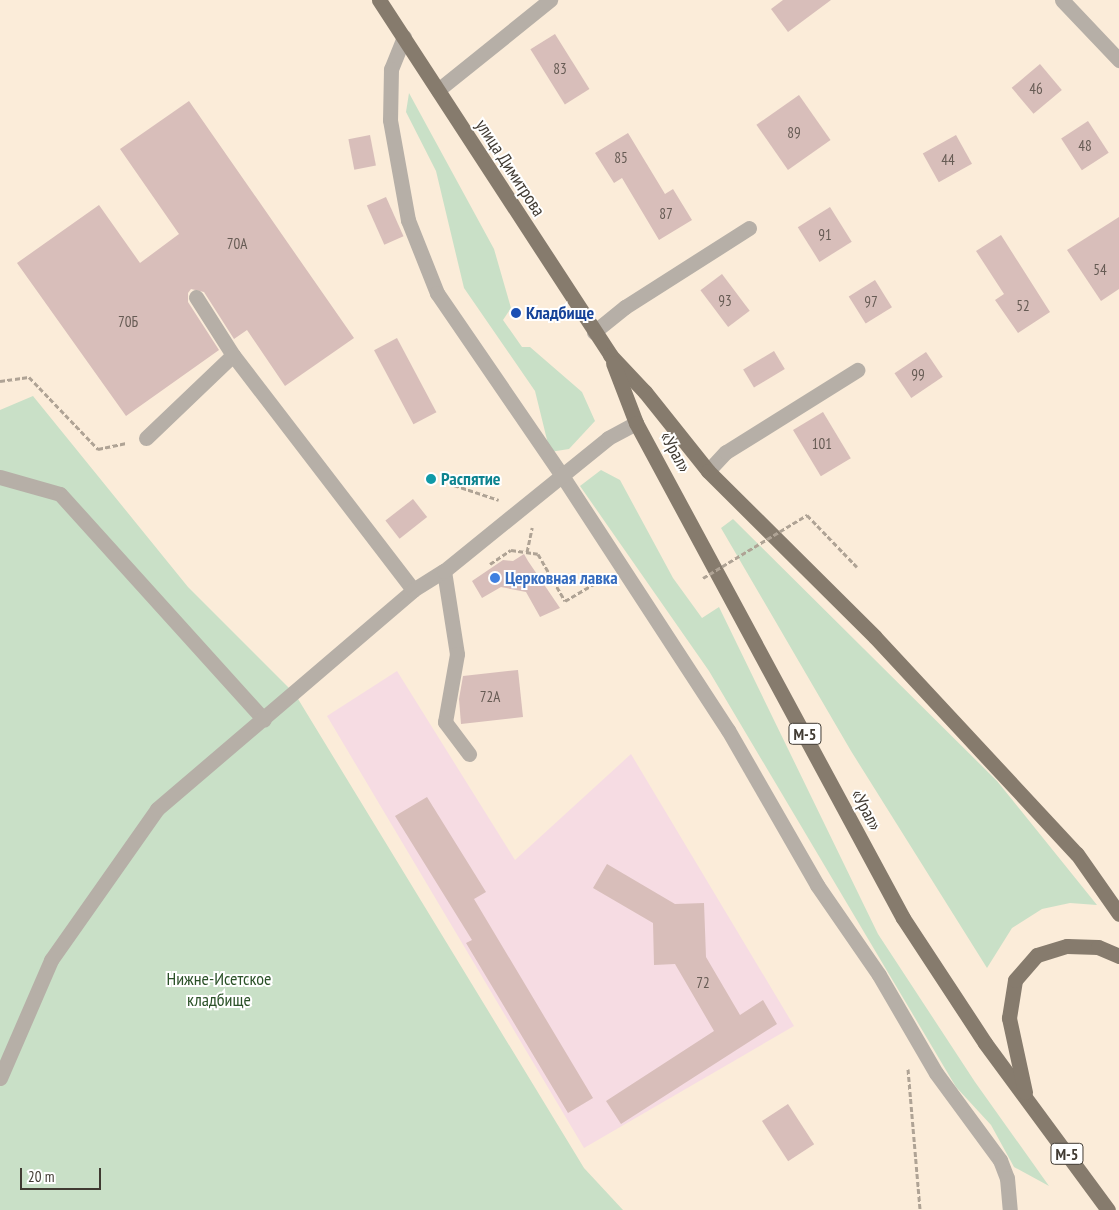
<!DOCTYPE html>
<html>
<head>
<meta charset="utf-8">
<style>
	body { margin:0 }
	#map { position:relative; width:1119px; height:1210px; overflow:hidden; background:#fbecd9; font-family:"PT Sans Narrow",sans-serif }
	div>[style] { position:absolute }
	.industrial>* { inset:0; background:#f6dce3 }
	.green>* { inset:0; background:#c9e0c7 }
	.building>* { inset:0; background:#d8beba; transform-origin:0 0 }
	.path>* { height:3px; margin-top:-1.5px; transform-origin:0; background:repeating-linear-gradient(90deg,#afa395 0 5px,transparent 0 7.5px) }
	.minor>* { height:15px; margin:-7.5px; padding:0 7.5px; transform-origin:7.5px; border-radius:7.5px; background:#b6afa7 }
	.major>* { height:15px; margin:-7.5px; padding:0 7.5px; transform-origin:7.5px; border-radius:7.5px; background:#867b6d }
	.path-bridge>* { height:3px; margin-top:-1.5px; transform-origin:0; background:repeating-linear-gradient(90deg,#afa395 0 5px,transparent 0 7.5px) }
	.dots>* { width:14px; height:14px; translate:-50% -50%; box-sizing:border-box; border:2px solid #fff; border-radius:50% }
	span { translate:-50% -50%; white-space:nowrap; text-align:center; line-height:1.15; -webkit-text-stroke:4px #fff; paint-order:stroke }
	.number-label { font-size:15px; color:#665b54 }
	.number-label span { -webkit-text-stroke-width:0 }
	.shield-label span { padding:1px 4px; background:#fff; border:1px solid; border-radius:4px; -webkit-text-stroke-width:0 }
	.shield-label { font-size:16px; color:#403a32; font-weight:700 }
	.street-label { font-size:18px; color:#403a32 }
	.transit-label { font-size:18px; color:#164399; font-weight:700 }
	.left { translate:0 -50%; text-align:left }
	.culture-label { font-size:18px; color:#0d838f; font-weight:700 }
	.shop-label { font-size:18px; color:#366cbe; font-weight:700 }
	.park-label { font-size:18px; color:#2b5128 }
	.scale { position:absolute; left:20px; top:1168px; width:81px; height:22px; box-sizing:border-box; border:2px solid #403a32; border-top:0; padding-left:6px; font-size:15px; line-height:18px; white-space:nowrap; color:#403a32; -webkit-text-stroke:4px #fff; paint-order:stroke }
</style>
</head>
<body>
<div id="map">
	<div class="industrial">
		<div style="clip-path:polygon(397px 671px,515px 860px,631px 754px,794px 1026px,584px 1148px,327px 716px)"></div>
	</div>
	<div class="green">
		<div style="clip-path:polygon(409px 93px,494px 249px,511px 308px,503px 320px,522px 347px,530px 347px,582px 392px,595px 421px,569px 449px,550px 452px,535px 391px,464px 288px,436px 171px,406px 112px)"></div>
		<div style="clip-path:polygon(33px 396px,188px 587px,295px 694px,584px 1168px,623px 1210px,0 1210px,0 410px)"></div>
		<div style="clip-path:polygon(601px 470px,620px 480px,673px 578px,702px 618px,719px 607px,878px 934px,975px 1082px,1049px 1186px,1014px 1167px,991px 1125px,956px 1087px,709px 671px,580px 486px)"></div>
		<div style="clip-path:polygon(733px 519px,997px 781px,1097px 905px,1070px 903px,1042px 909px,1012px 928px,987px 968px,851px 751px,721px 528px)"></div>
	</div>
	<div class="building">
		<div style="clip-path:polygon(783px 0,831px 0,788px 32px,771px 9px)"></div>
		<div style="left:555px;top:34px;width:65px;height:29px;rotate:58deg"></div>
		<div style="left:1040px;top:64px;width:34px;height:37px;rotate:50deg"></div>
		<div style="left:799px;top:95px;width:55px;height:52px;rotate:55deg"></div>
		<div style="clip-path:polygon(189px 101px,354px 338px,285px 386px,247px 330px,234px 339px,204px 292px,191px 289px,188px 293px,188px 302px,219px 350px,126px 416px,17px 263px,99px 205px,140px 263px,179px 234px,120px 149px)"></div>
		<div style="left:1088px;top:121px;width:38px;height:32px;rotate:57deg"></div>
		<div style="clip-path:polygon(628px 133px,665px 194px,673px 189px,692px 220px,659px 240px,622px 178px,614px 183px,595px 153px)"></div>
		<div style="left:370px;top:135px;width:31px;height:22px;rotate:79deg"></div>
		<div style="left:956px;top:135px;width:33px;height:38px;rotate:61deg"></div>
		<div style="left:386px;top:197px;width:43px;height:21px;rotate:66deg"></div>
		<div style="left:830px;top:207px;width:41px;height:38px;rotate:58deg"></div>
		<div style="clip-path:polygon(1119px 217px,1119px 289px,1101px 301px,1067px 250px)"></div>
		<div style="clip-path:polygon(1001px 235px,1050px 312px,1018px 333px,995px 300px,1004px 294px,976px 251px)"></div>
		<div style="left:722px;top:274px;width:46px;height:27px;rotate:53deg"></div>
		<div style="left:875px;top:280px;width:32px;height:31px;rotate:58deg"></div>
		<div style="left:397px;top:338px;width:84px;height:26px;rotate:62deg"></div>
		<div style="left:774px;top:351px;width:21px;height:36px;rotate:59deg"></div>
		<div style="left:926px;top:352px;width:30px;height:38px;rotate:56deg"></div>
		<div style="left:823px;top:412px;width:54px;height:35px;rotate:59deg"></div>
		<div style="left:413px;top:499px;width:23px;height:35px;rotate:52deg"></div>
		<div style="clip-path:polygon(524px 554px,528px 561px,560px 608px,540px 617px,526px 592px,501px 587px,482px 598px,472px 581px,503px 560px,513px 561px)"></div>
		<div style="clip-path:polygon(518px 670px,523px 717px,461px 724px,459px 699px,463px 676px)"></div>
		<div style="clip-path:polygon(427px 797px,486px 892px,474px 899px,593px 1098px,568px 1113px,466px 943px,472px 940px,395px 816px)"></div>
		<div style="clip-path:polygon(607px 864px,675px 904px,704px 903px,706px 957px,740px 1015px,763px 1000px,777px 1024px,621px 1124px,606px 1101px,714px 1031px,675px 964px,654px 965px,653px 923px,593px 888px)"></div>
		<div style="left:788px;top:1104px;width:48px;height:31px;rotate:57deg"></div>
	</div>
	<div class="path">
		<div style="left:0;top:381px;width:29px;rotate:-8deg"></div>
		<div style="left:29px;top:377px;width:100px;rotate:46.2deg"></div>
		<div style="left:98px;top:449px;width:29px;rotate:-12deg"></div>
		<div style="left:454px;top:485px;width:47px;rotate:18.4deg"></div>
		<div style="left:807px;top:515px;width:72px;rotate:46.1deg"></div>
		<div style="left:527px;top:552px;width:25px;rotate:-78deg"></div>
		<div style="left:490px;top:564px;width:25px;rotate:-34deg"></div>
		<div style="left:511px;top:550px;width:27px;rotate:8deg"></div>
		<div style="left:538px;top:554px;width:54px;rotate:60.1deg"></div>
		<div style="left:565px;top:601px;width:45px;rotate:-30.5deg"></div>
		<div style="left:908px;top:1069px;width:142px;rotate:85.1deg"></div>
	</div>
	<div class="minor">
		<div style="left:1062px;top:0;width:83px;rotate:46.5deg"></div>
		<div style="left:404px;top:37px;width:35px;rotate:112deg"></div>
		<div style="left:391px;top:69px;width:51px;rotate:91.1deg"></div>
		<div style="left:390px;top:120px;width:102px;rotate:79.8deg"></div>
		<div style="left:408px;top:220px;width:79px;rotate:68.3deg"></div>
		<div style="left:437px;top:293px;width:219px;rotate:55.6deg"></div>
		<div style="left:561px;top:474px;width:306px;rotate:56.9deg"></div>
		<div style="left:728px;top:730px;width:179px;rotate:60.1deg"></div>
		<div style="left:817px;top:885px;width:109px;rotate:55.4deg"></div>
		<div style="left:879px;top:975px;width:113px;rotate:59.8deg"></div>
		<div style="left:936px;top:1073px;width:108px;rotate:53.7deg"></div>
		<div style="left:1000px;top:1160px;width:19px;rotate:69deg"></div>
		<div style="left:1007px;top:1178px;width:32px;rotate:85deg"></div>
		<div style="left:438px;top:90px;width:144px;rotate:-38.8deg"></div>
		<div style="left:196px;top:297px;width:69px;rotate:57.5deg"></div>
		<div style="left:233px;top:355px;width:296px;rotate:52.5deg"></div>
		<div style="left:594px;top:332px;width:40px;rotate:-39deg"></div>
		<div style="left:625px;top:307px;width:147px;rotate:-32.5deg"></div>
		<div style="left:146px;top:438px;width:120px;rotate:-43.7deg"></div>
		<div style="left:708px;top:471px;width:26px;rotate:-47deg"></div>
		<div style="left:726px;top:452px;width:155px;rotate:-32deg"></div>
		<div style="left:0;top:477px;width:62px;rotate:15.8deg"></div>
		<div style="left:60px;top:494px;width:304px;rotate:47.9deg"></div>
		<div style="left:444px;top:571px;width:84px;rotate:81.1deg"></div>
		<div style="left:457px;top:654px;width:69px;rotate:100deg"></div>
		<div style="left:445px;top:722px;width:40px;rotate:53deg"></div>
		<div style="left:0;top:1078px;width:129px;rotate:-66.6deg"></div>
		<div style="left:51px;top:960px;width:184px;rotate:-54.9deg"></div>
		<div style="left:157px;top:809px;width:337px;rotate:-40.5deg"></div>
		<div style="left:413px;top:590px;width:36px;rotate:-32deg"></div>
		<div style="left:444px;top:571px;width:211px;rotate:-39deg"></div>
		<div style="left:608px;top:438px;width:32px;rotate:-28deg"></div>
	</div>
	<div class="major">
		<div style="left:379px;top:0;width:424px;rotate:56.9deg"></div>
		<div style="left:610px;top:355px;width:51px;rotate:46.6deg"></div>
		<div style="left:645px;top:392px;width:101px;rotate:51.4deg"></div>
		<div style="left:708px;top:471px;width:235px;rotate:44.8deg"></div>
		<div style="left:875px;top:637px;width:296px;rotate:47.1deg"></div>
		<div style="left:1077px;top:854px;width:73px;rotate:55deg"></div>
		<div style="left:613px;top:363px;width:64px;rotate:69deg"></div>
		<div style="left:636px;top:423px;width:562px;rotate:61.66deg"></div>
		<div style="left:903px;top:918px;width:149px;rotate:56.7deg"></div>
		<div style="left:985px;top:1043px;width:207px;rotate:53.6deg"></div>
		<div style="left:1025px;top:1092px;width:76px;rotate:-102.2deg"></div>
		<div style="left:1009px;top:1018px;width:38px;rotate:-81deg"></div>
		<div style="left:1015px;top:980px;width:33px;rotate:-49deg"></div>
		<div style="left:1037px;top:955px;width:31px;rotate:-17deg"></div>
		<div style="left:1067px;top:946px;width:31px;rotate:2deg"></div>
		<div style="left:1098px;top:947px;width:23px;rotate:23deg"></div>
	</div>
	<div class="path-bridge">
		<div style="left:703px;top:578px;width:122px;rotate:-31.2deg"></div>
	</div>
	<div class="dots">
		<div style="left:516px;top:313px;background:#1a4fb4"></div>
		<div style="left:431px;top:479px;background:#0f9aa8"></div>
		<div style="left:495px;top:578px;background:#3f7fe0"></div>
	</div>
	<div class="number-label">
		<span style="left:560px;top:69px">83</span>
		<span style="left:1036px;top:89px">46</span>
		<span style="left:794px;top:133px">89</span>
		<span style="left:1085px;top:146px">48</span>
		<span style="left:621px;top:158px">85</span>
		<span style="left:948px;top:160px">44</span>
		<span style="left:666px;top:214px">87</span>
		<span style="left:825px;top:235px">91</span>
		<span style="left:237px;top:244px">70А</span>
		<span style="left:1100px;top:270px">54</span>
		<span style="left:725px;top:301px">93</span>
		<span style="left:871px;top:302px">97</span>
		<span style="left:1023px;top:306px">52</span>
		<span style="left:128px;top:322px">70Б</span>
		<span style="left:918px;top:375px">99</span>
		<span style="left:822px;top:444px">101</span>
		<span style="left:490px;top:697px">72А</span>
		<span style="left:703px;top:983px">72</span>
	</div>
	<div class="shield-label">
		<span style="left:805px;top:734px">М-5</span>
		<span style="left:1067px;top:1154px">М-5</span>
	</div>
	<div class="street-label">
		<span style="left:510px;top:168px;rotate:57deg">улица Димитрова</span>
		<span style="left:675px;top:452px;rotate:61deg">«Урал»</span>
		<span style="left:866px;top:810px;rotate:62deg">«Урал»</span>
	</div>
	<div class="transit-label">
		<span class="left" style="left:526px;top:313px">Кладбище</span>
	</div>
	<div class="culture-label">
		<span class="left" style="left:441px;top:479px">Распятие</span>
	</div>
	<div class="shop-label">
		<span class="left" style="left:505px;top:578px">Церковная лавка</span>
	</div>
	<div class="park-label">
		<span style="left:219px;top:990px">Нижне-Исетское<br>кладбище</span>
	</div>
	<div class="scale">20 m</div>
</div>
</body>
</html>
